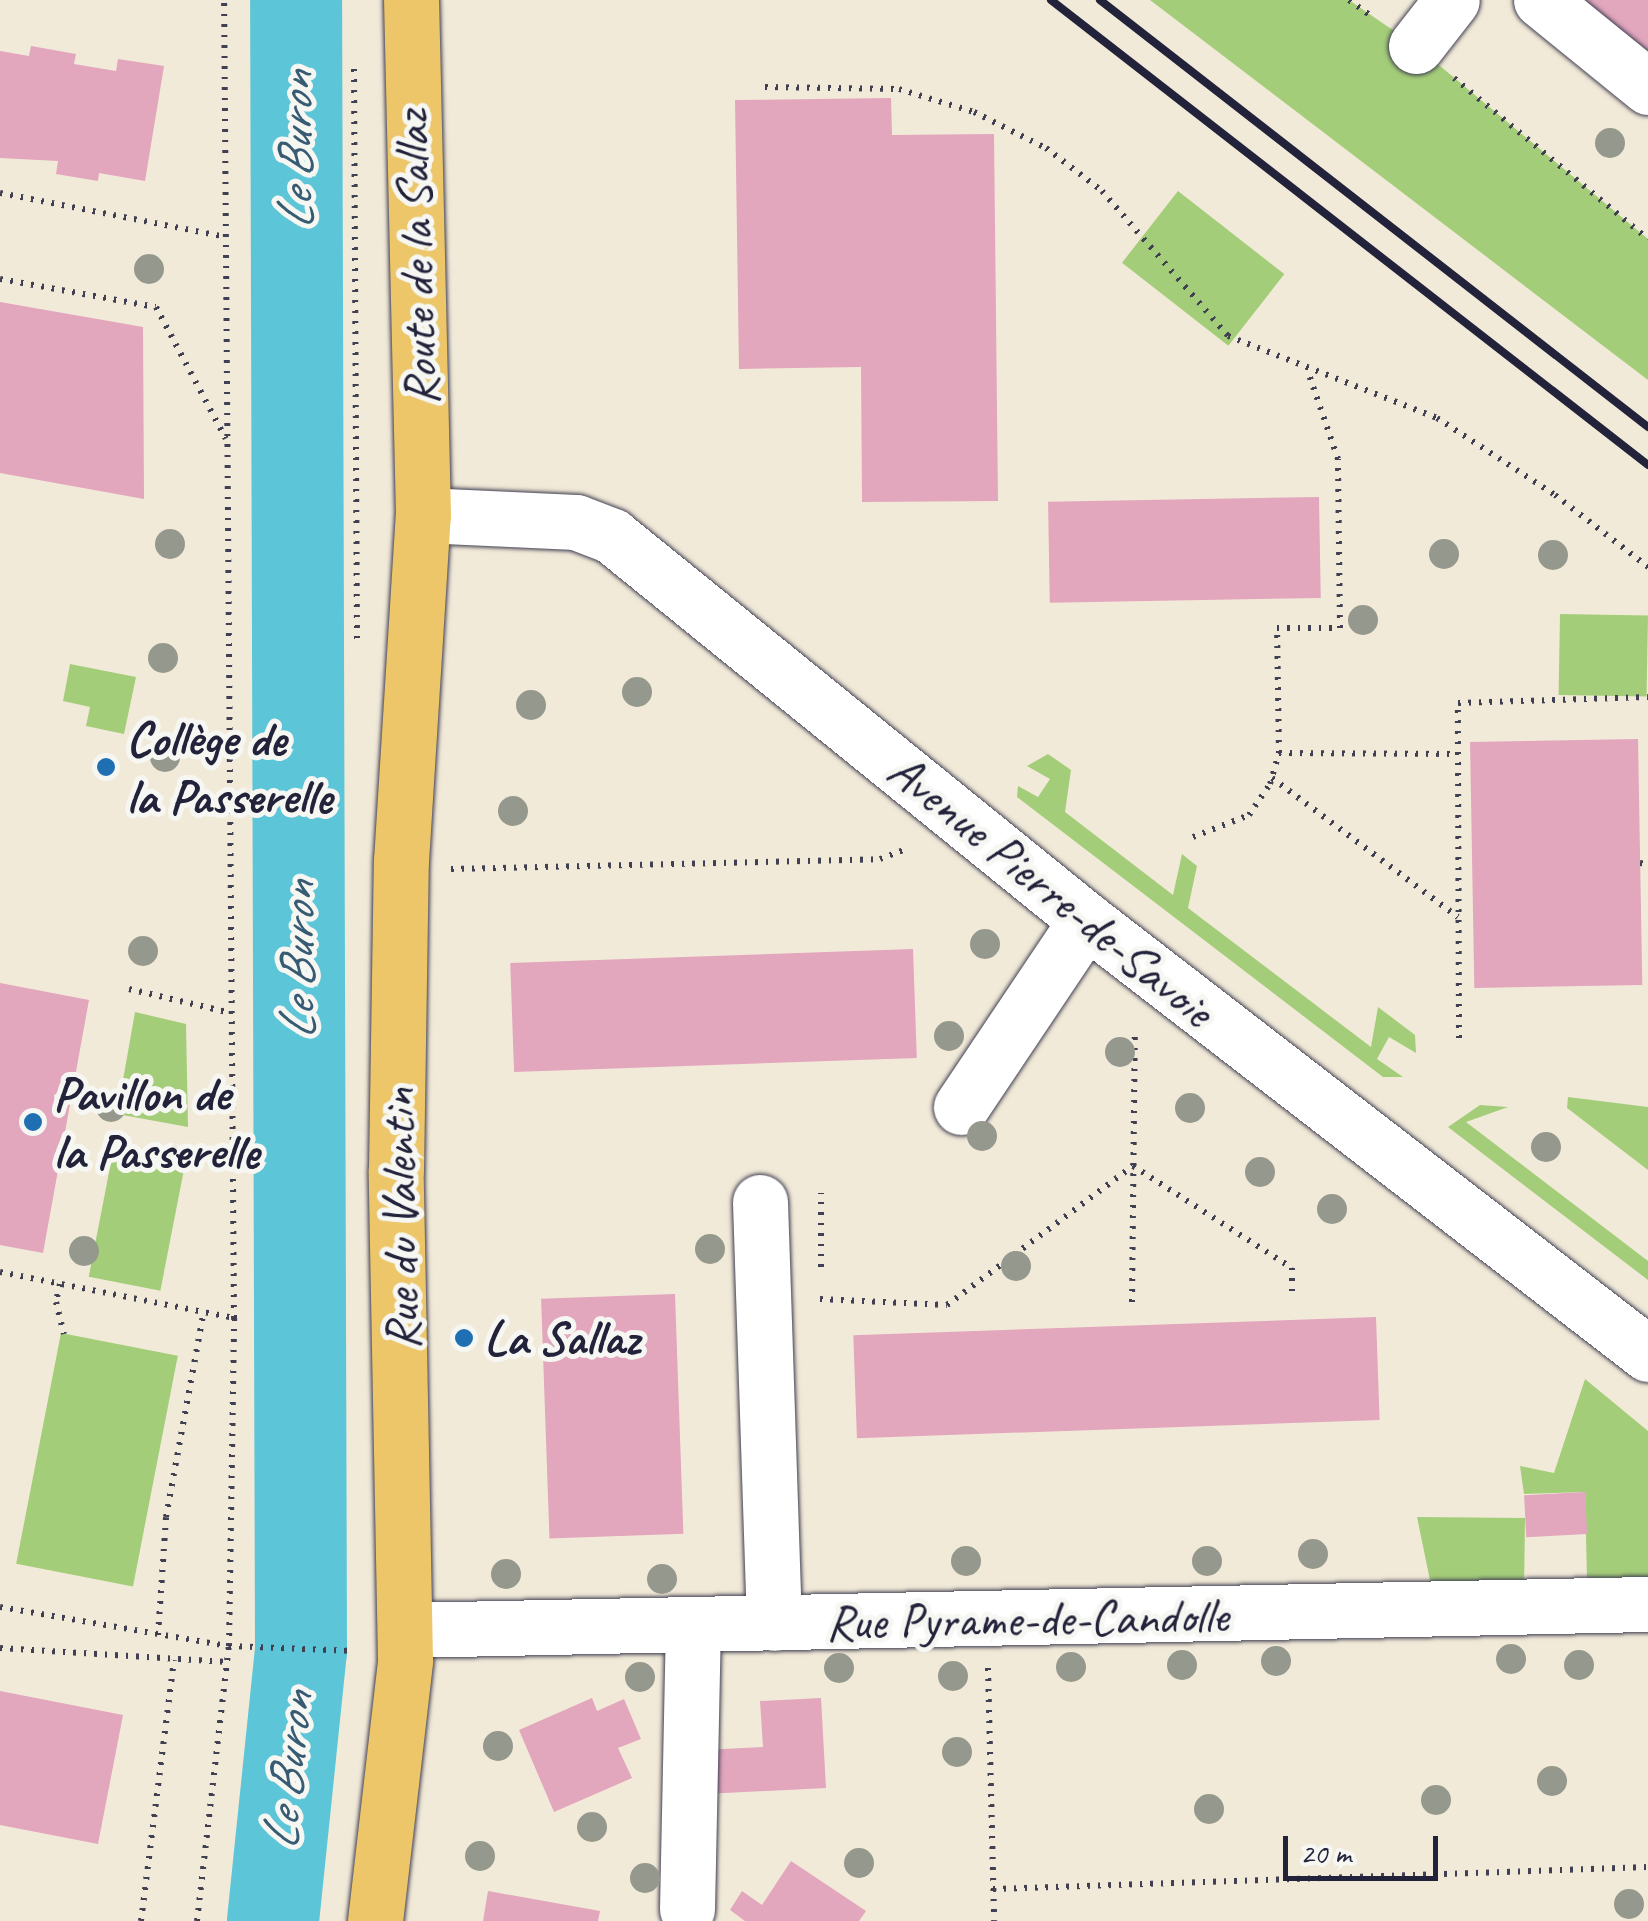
<!DOCTYPE html>
<html>
<head>
<meta charset="utf-8">
<style>
	body { margin:0 }
	#map { position:relative; width:1648px; height:1921px; overflow:hidden; background:#f2ead8; font-family:Caveat,sans-serif }
	div>[style] { position:absolute }
	.green>* { inset:0; background:#a4cd79; transform-origin:0 0 }
	.river>* { height:92px; margin:-46px; padding:0 46px; transform-origin:46px; border-radius:46px; background:#5cc5d8 }
	.building>* { inset:0; background:#e2a6bd; transform-origin:0 0 }
	.path>* { height:6px; margin-top:-3px; transform-origin:0; background:repeating-linear-gradient(90deg,#414053 0 2.5px,transparent 0 10.5px) }
	.roads { filter:drop-shadow(0 0 2px #414053) drop-shadow(0 0 2px #414053) }
	.minor>* { height:55px; margin:-27.5px; padding:0 27.5px; transform-origin:27.5px; border-radius:27.5px; background:#fff }
	.major>* { height:55px; margin:-27.5px; padding:0 27.5px; transform-origin:27.5px; border-radius:27.5px; background:#ecc669 }
	.rail>* { height:8px; margin:-4px; padding:0 4px; transform-origin:4px; border-radius:4px; background:#22223b }
	.trees>* { width:30px; height:30px; margin:-15px; border-radius:50%; background:#95988c }
	.dots>* { width:28px; height:28px; translate:-50% -50%; box-sizing:border-box; border:5px solid #f6f6f2; border-radius:50% }
	span { translate:-50% -50%; white-space:nowrap; text-align:center; line-height:1.15; -webkit-text-stroke:10px #f6f6f2; paint-order:stroke }
	.street-label { font-size:50px; color:#22223b }
	.poi-label { font-size:50px; color:#22223b; font-weight:700 }
	.left { translate:0 -50%; text-align:left }
	.water-label { font-size:52px; color:#365b72; font-style:italic }
	.scale { position:absolute; left:1283px; top:1836px; width:155px; height:45px; box-sizing:border-box; border:5px solid #22223b; border-top:0; padding-left:12px; font-size:30px; line-height:35px; white-space:nowrap; color:#22223b; -webkit-text-stroke:8px #f6f6f2; paint-order:stroke }
</style>
</head>
<body>
<div id="map">
	<div class="green">
		<div style="clip-path:polygon(1150px 0,1349px 0,1416px 46px,1648px 239px,1648px 380px)"></div>
		<div style="left:1178px;top:191px;width:135px;height:91px;rotate:38deg"></div>
		<div style="left:1560px;top:614px;width:88px;height:81px;rotate:1deg"></div>
		<div style="clip-path:polygon(70px 664px,136px 677px,124px 734px,86px 726px,90px 707px,63px 701px)"></div>
		<div style="clip-path:polygon(1048px 754px,1071px 770px,1065px 812px,1173px 895px,1182px 854px,1197px 866px,1188px 908px,1371px 1047px,1378px 1007px,1415px 1035px,1416px 1053px,1389px 1037px,1377px 1059px,1403px 1077px,1383px 1077px,1017px 797px,1018px 786px,1038px 797px,1050px 779px,1027px 766px)"></div>
		<div style="clip-path:polygon(135px 1012px,186px 1024px,188px 1127px,117px 1114px)"></div>
		<div style="clip-path:polygon(1568px 1097px,1648px 1107px,1648px 1170px,1567px 1108px)"></div>
		<div style="clip-path:polygon(1480px 1105px,1508px 1107px,1466px 1122px,1648px 1261px,1648px 1280px,1448px 1127px)"></div>
		<div style="left:112px;top:1157px;width:73px;height:122px;rotate:11deg"></div>
		<div style="left:61px;top:1333px;width:119px;height:235px;rotate:11deg"></div>
		<div style="clip-path:polygon(1585px 1379px,1648px 1431px,1648px 1577px,1587px 1581px,1585px 1492px,1524px 1494px,1520px 1466px,1554px 1473px)"></div>
		<div style="clip-path:polygon(1417px 1517px,1525px 1518px,1524px 1593px,1433px 1595px)"></div>
	</div>
	<div class="river">
		<div style="left:273px;top:1921px;width:271px;rotate:-84.1deg"></div>
		<div style="left:301px;top:1651px;width:1651px;rotate:-90.17deg"></div>
	</div>
	<div class="building">
		<div style="clip-path:polygon(1583px 0,1648px 0,1648px 51px)"></div>
		<div style="clip-path:polygon(31px 46px,76px 54px,74px 64px,116px 71px,118px 59px,164px 66px,145px 181px,99px 173px,98px 181px,56px 174px,58px 161px,0 158px,0 51px,29px 56px)"></div>
		<div style="clip-path:polygon(891px 98px,892px 135px,994px 134px,998px 501px,862px 502px,861px 367px,739px 369px,735px 100px)"></div>
		<div style="clip-path:polygon(0 302px,143px 327px,144px 499px,0 473px)"></div>
		<div style="left:1319px;top:497px;width:101px;height:271px;rotate:89deg"></div>
		<div style="left:1638px;top:739px;width:246px;height:168px;rotate:89deg"></div>
		<div style="left:913px;top:949px;width:109px;height:403px;rotate:88deg"></div>
		<div style="clip-path:polygon(0 983px,89px 1000px,43px 1253px,0 1245px)"></div>
		<div style="left:675px;top:1294px;width:240px;height:134px;rotate:88deg"></div>
		<div style="left:1376px;top:1317px;width:103px;height:523px;rotate:88deg"></div>
		<div style="left:1585px;top:1492px;width:42px;height:61px;rotate:87deg"></div>
		<div style="clip-path:polygon(0 1691px,123px 1715px,98px 1844px,0 1825px)"></div>
		<div style="clip-path:polygon(592px 1698px,597px 1711px,624px 1699px,641px 1739px,618px 1748px,632px 1778px,554px 1812px,519px 1730px)"></div>
		<div style="clip-path:polygon(821px 1698px,826px 1788px,705px 1794px,703px 1750px,763px 1747px,760px 1701px)"></div>
		<div style="clip-path:polygon(791px 1861px,866px 1911px,859px 1921px,745px 1921px,730px 1910px,742px 1891px,762px 1905px)"></div>
		<div style="clip-path:polygon(488px 1891px,600px 1911px,598px 1921px,483px 1921px)"></div>
	</div>
	<div class="path">
		<div style="left:1349px;top:0;width:29px;rotate:36deg"></div>
		<div style="left:354px;top:69px;width:573px;rotate:89.7deg"></div>
		<div style="left:1454px;top:78px;width:252px;rotate:39.7deg"></div>
		<div style="left:765px;top:87px;width:134px;rotate:0.9deg"></div>
		<div style="left:899px;top:89px;width:78px;rotate:17deg"></div>
		<div style="left:974px;top:112px;width:80px;rotate:26.6deg"></div>
		<div style="left:1046px;top:148px;width:71px;rotate:37.5deg"></div>
		<div style="left:1102px;top:191px;width:192px;rotate:49deg"></div>
		<div style="left:1228px;top:336px;width:225px;rotate:21.4deg"></div>
		<div style="left:1437px;top:418px;width:141px;rotate:33.1deg"></div>
		<div style="left:1555px;top:495px;width:118px;rotate:37.7deg"></div>
		<div style="left:0;top:193px;width:230px;rotate:11deg"></div>
		<div style="left:0;top:279px;width:158px;rotate:10.2deg"></div>
		<div style="left:156px;top:307px;width:149px;rotate:62.1deg"></div>
		<div style="left:1279px;top:753px;width:177px;rotate:0.3deg"></div>
		<div style="left:1272px;top:778px;width:232px;rotate:36.8deg"></div>
		<div style="left:1193px;top:837px;width:60px;rotate:-21.4deg"></div>
		<div style="left:1249px;top:815px;width:37px;rotate:-56deg"></div>
		<div style="left:1270px;top:784px;width:32px;rotate:-74deg"></div>
		<div style="left:1279px;top:753px;width:125px;rotate:-90.9deg"></div>
		<div style="left:1277px;top:628px;width:63px"></div>
		<div style="left:1340px;top:628px;width:169px;rotate:-90.7deg"></div>
		<div style="left:1338px;top:459px;width:92px;rotate:-109deg"></div>
		<div style="left:1640px;top:863px;width:8px;rotate:7deg"></div>
		<div style="left:451px;top:869px;width:429px;rotate:-1.3deg"></div>
		<div style="left:880px;top:859px;width:26px;rotate:-21deg"></div>
		<div style="left:129px;top:989px;width:105px;rotate:13.2deg"></div>
		<div style="left:1459px;top:1038px;width:335px;rotate:-90.2deg"></div>
		<div style="left:1458px;top:703px;width:190px;rotate:-1.8deg"></div>
		<div style="left:821px;top:1267px;width:74px;rotate:-90deg"></div>
		<div style="left:0;top:1272px;width:238px;rotate:11.1deg"></div>
		<div style="left:60px;top:1284px;width:18px;rotate:103deg"></div>
		<div style="left:56px;top:1302px;width:33px;rotate:76deg"></div>
		<div style="left:820px;top:1299px;width:127px;rotate:2.7deg"></div>
		<div style="left:947px;top:1305px;width:232px;rotate:-36.8deg"></div>
		<div style="left:1133px;top:1166px;width:189px;rotate:32.7deg"></div>
		<div style="left:1292px;top:1268px;width:27px;rotate:90deg"></div>
		<div style="left:1132px;top:1302px;width:270px;rotate:-89.4deg"></div>
		<div style="left:0;top:1607px;width:232px;rotate:9.7deg"></div>
		<div style="left:229px;top:1646px;width:126px;rotate:2.3deg"></div>
		<div style="left:158px;top:1635px;width:118px;rotate:-86.1deg"></div>
		<div style="left:166px;top:1517px;width:205px;rotate:-79.6deg"></div>
		<div style="left:0;top:1648px;width:228px;rotate:3.5deg"></div>
		<div style="left:988px;top:1668px;width:253px;rotate:88.6deg"></div>
		<div style="left:993px;top:1889px;width:655px;rotate:-1.92deg"></div>
		<div style="left:141px;top:1921px;width:263px;rotate:-82.8deg"></div>
		<div style="left:197px;top:1921px;width:277px;rotate:-83.4deg"></div>
		<div style="left:229px;top:1646px;width:328px;rotate:-89.1deg"></div>
		<div style="left:234px;top:1318px;width:1318px;rotate:-90.43deg"></div>
	</div>
	<div class="roads">
		<div class="minor">
			<div style="left:1541px;top:0;width:138px;rotate:39.1deg"></div>
			<div style="left:1416px;top:46px;width:58px;rotate:-52deg"></div>
			<div style="left:423px;top:515px;width:153px;rotate:2.6deg"></div>
			<div style="left:576px;top:522px;width:39px;rotate:21deg"></div>
			<div style="left:612px;top:536px;width:610px;rotate:39.01deg"></div>
			<div style="left:1086px;top:920px;width:710px;rotate:37.68deg"></div>
			<div style="left:961px;top:1107px;width:225px;rotate:-56.2deg"></div>
			<div style="left:760px;top:1202px;width:421px;rotate:88.1deg"></div>
			<div style="left:405px;top:1630px;width:1243px;rotate:-1.2deg"></div>
			<div style="left:687px;top:1909px;width:284px;rotate:-88.8deg"></div>
		</div>
		<div class="major">
			<div style="left:375px;top:1921px;width:263px;rotate:-83.4deg"></div>
			<div style="left:405px;top:1660px;width:490px;rotate:-91.1deg"></div>
			<div style="left:396px;top:1170px;width:309px;rotate:-89.1deg"></div>
			<div style="left:401px;top:861px;width:347px;rotate:-86.4deg"></div>
			<div style="left:423px;top:515px;width:515px;rotate:-91.33deg"></div>
		</div>
	</div>
	<div class="rail">
		<div style="left:1051px;top:0;width:757px;rotate:37.91deg"></div>
		<div style="left:1100px;top:0;width:695px;rotate:37.93deg"></div>
	</div>
	<div class="trees">
		<div style="left:1610px;top:143px"></div>
		<div style="left:149px;top:269px"></div>
		<div style="left:170px;top:544px"></div>
		<div style="left:1444px;top:554px"></div>
		<div style="left:1553px;top:555px"></div>
		<div style="left:1363px;top:620px"></div>
		<div style="left:163px;top:658px"></div>
		<div style="left:637px;top:692px"></div>
		<div style="left:531px;top:705px"></div>
		<div style="left:165px;top:757px"></div>
		<div style="left:513px;top:811px"></div>
		<div style="left:985px;top:944px"></div>
		<div style="left:143px;top:951px"></div>
		<div style="left:949px;top:1036px"></div>
		<div style="left:1120px;top:1052px"></div>
		<div style="left:111px;top:1107px"></div>
		<div style="left:1190px;top:1108px"></div>
		<div style="left:982px;top:1136px"></div>
		<div style="left:1546px;top:1147px"></div>
		<div style="left:1260px;top:1172px"></div>
		<div style="left:1332px;top:1209px"></div>
		<div style="left:710px;top:1249px"></div>
		<div style="left:84px;top:1251px"></div>
		<div style="left:1016px;top:1266px"></div>
		<div style="left:1313px;top:1554px"></div>
		<div style="left:966px;top:1561px"></div>
		<div style="left:1207px;top:1561px"></div>
		<div style="left:506px;top:1574px"></div>
		<div style="left:662px;top:1579px"></div>
		<div style="left:1511px;top:1659px"></div>
		<div style="left:1276px;top:1661px"></div>
		<div style="left:1182px;top:1665px"></div>
		<div style="left:1579px;top:1665px"></div>
		<div style="left:1071px;top:1667px"></div>
		<div style="left:839px;top:1668px"></div>
		<div style="left:953px;top:1676px"></div>
		<div style="left:640px;top:1677px"></div>
		<div style="left:498px;top:1746px"></div>
		<div style="left:957px;top:1752px"></div>
		<div style="left:1552px;top:1781px"></div>
		<div style="left:1436px;top:1800px"></div>
		<div style="left:1209px;top:1809px"></div>
		<div style="left:592px;top:1827px"></div>
		<div style="left:480px;top:1856px"></div>
		<div style="left:859px;top:1863px"></div>
		<div style="left:645px;top:1878px"></div>
		<div style="left:1629px;top:1904px"></div>
	</div>
	<div class="dots">
		<div style="left:106px;top:767px;background:#1f6fb2"></div>
		<div style="left:33px;top:1122px;background:#1f6fb2"></div>
		<div style="left:464px;top:1338px;background:#1f6fb2"></div>
	</div>
	<div class="street-label">
		<span style="left:416px;top:258px;rotate:-92deg">Route de la Sallaz</span>
		<span style="left:1051px;top:890px;rotate:39deg">Avenue Pierre-de-Savoie</span>
		<span style="left:400px;top:1219px;rotate:-91deg">Rue du Valentin</span>
		<span style="left:1027px;top:1619px;rotate:-1deg">Rue Pyrame-de-Candolle</span>
	</div>
	<div class="poi-label">
		<span class="left" style="left:126px;top:767px">Collège de<br>la Passerelle</span>
		<span class="left" style="left:53px;top:1122px">Pavillon de<br>la Passerelle</span>
		<span class="left" style="left:484px;top:1338px">La Sallaz</span>
	</div>
	<div class="water-label">
		<span style="left:296px;top:151px;rotate:-90deg">Le Buron</span>
		<span style="left:298px;top:961px;rotate:-90deg">Le Buron</span>
		<span style="left:288px;top:1771px;rotate:-84deg">Le Buron</span>
	</div>
	<div class="scale">20 m</div>
</div>
</body>
</html>
